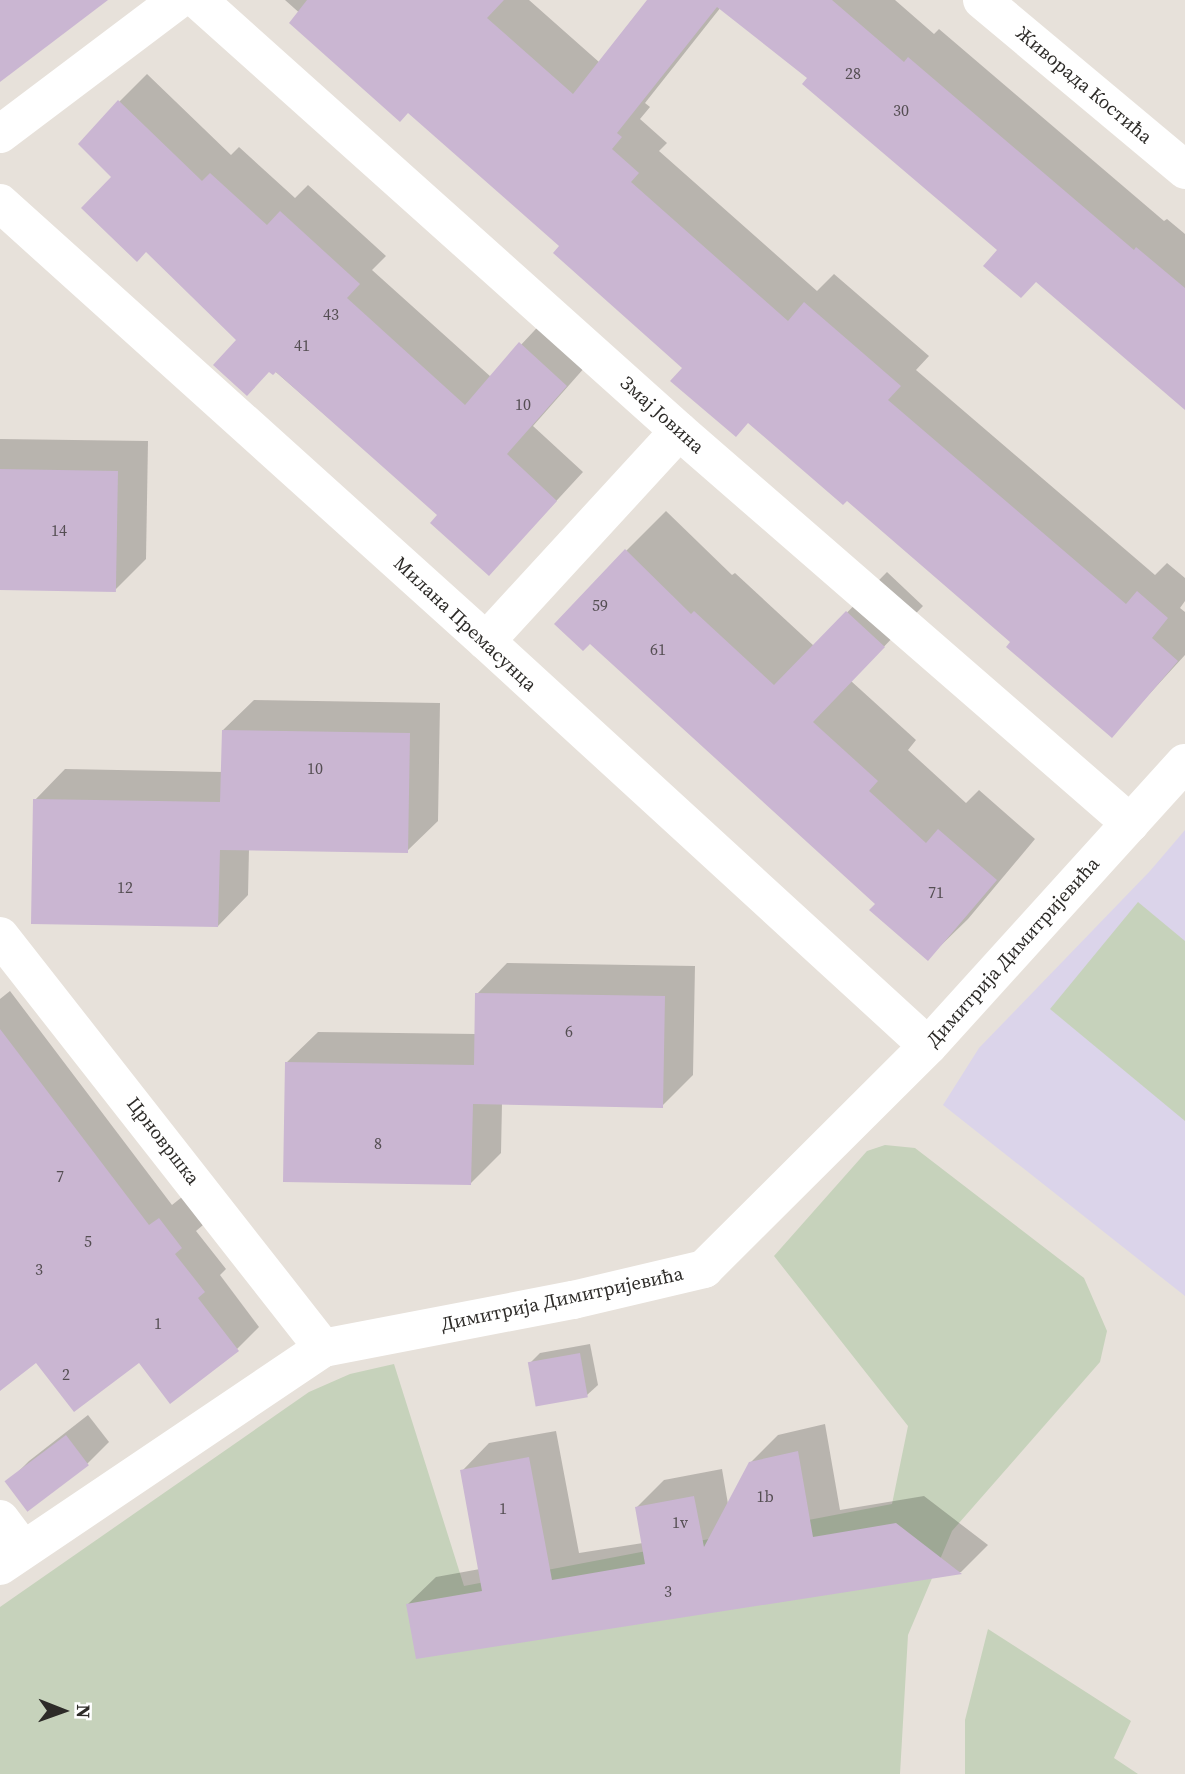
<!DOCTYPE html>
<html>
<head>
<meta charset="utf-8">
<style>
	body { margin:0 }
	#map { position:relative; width:1185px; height:1774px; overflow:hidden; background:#e7e1da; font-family:"Source Serif 4",serif }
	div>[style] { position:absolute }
	.education>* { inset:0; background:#dbd4ea }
	.green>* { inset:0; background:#c6d2bb }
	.shadow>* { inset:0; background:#0003 }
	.building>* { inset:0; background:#cab6d2; transform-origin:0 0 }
	.minor>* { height:38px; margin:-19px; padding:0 19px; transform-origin:19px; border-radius:19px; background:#fff }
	span { translate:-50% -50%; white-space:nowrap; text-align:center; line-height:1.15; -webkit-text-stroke:6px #fff; paint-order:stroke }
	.number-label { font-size:16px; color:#544e52 }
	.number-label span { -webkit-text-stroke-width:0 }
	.street-label { font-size:19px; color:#2d2b28 }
	.north { position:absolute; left:28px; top:1676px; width:70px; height:70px; -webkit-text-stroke:5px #fff; paint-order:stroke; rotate:91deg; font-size:19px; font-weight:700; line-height:28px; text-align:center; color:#2d2b28 }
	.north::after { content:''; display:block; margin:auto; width:24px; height:32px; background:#2d2b28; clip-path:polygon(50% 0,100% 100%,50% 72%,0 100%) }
</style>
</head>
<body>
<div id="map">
	<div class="education">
		<div style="clip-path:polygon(1185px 830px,1185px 1296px,943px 1105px,979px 1048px,1150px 871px)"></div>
	</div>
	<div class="green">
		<div style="clip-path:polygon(1138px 902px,1185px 941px,1185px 1121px,1050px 1009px)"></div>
		<div style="clip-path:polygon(885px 1145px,915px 1148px,1084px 1278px,1107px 1331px,1100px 1362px,952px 1531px,908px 1635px,900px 1774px,0 1774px,0 1607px,309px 1392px,350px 1374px,394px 1364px,464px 1586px,892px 1504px,908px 1426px,774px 1256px,867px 1151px)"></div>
		<div style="clip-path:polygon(988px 1629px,1131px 1721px,1114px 1758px,1138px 1774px,965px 1774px,965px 1720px)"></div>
	</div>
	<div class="shadow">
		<div style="clip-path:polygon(285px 0,529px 0,599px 62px,648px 0,895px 0,934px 34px,939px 29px,1164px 221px,1167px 219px,1185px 234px,1185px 407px,999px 249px,809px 78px,721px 7px,645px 103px,650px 107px,640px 119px,667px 143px,659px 151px,817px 291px,834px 274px,929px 356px,916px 370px,1155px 575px,1167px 563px,1185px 578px,1185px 601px,1180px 608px,1185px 612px,1185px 655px,1111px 736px,1012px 642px,847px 499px,685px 368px,561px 246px)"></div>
		<div style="clip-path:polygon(147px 74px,231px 155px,239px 147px,295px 198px,308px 185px,386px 256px,372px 270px,491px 377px,548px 316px,593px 358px,533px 426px,583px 472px,489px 574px,440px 515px,239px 340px,114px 177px,119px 102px)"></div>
		<div style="clip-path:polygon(0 439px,148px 441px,146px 559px,115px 590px,0 588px)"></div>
		<div style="clip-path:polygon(666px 511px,732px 575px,735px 573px,814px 646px,887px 572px,923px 606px,851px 681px,916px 740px,908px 750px,966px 803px,979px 790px,1035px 839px,968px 919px,928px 958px,877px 903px,626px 551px)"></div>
		<div style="clip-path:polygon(254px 700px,440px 703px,438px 821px,407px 851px,249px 849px,248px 895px,218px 926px,35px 800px,65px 769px,223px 772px,223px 730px)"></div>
		<div style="clip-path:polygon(507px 963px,695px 966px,693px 1075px,662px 1106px,502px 1103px,501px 1153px,471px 1183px,287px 1062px,318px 1032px,476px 1034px,477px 994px)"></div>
		<div style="clip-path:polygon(10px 991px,172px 1205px,182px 1197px,203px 1225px,196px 1231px,226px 1269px,220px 1275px,259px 1327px,237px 1349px,140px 1360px,37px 1361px,0 1389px,0 999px)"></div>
		<div style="clip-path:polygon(590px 1344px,598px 1385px,587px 1395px,530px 1363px,540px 1353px)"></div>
		<div style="clip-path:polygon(88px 1415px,109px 1442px,87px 1464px,8px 1482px,29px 1461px)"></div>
		<div style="clip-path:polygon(825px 1424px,840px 1510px,924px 1496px,988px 1545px,961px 1572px,417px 1657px,408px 1604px,436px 1577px,480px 1569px,462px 1471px,489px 1443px,556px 1431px,579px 1553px,643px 1543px,637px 1507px,664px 1480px,722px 1469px,728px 1504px,750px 1463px,778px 1435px)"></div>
	</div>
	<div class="building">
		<div style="clip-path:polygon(0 0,108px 0,0 82px)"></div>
		<div style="clip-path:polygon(307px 0,504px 0,487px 18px,573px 94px,647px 0,832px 0,904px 62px,908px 57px,1134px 250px,1136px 247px,1185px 288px,1185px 410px,1036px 282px,1021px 298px,983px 266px,997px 250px,802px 84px,807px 78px,717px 7px,617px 133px,622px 137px,612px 149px,639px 173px,631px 182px,788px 321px,804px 302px,901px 386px,888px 400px,1126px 604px,1137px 591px,1168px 618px,1152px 638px,1178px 661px,1112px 738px,1006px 647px,1010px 642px,847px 501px,843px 505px,748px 423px,736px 437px,670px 381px,682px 368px,553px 253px,559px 246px,408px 113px,400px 122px,289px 23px)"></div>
		<div style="clip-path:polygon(118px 100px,202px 181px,210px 173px,267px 225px,280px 211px,360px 284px,347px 298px,465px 405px,519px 342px,567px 386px,507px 454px,557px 501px,489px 576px,430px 523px,437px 515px,276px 372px,273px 375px,269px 372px,247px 396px,213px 365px,236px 340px,146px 252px,137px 262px,81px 208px,111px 177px,78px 144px)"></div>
		<div style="left:0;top:469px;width:118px;height:121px;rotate:1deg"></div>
		<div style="clip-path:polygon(625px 549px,691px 614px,694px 611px,774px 685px,846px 611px,885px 647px,813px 722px,878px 781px,869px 791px,926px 843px,938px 829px,997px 880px,928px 961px,869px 910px,875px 904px,590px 644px,583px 651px,554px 624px)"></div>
		<div style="clip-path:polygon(222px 730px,410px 733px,408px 853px,220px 850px,218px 927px,31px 924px,33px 799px,220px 802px)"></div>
		<div style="clip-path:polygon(475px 993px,665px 996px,663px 1108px,473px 1104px,471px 1185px,283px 1182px,285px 1062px,474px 1065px)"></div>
		<div style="clip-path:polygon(0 1029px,149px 1225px,159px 1218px,182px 1248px,175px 1254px,205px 1292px,198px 1298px,239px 1351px,170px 1404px,139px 1363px,74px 1412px,36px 1363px,0 1391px)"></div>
		<div style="left:580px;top:1353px;width:45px;height:53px;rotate:80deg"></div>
		<div style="left:66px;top:1435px;width:38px;height:77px;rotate:53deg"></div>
		<div style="clip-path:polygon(798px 1451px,813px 1537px,896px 1523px,962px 1574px,416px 1659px,406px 1604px,482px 1591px,460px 1470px,529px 1457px,552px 1580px,645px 1564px,635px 1507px,694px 1496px,704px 1547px,749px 1462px)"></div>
	</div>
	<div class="minor">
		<div style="left:198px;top:0;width:646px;rotate:41.86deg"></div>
		<div style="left:679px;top:431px;width:598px;rotate:41deg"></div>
		<div style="left:982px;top:0;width:265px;rotate:39.9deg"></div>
		<div style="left:0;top:134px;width:223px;rotate:-37deg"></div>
		<div style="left:0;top:203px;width:654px;rotate:42.03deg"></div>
		<div style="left:486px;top:641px;width:599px;rotate:42.5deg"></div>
		<div style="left:486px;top:641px;width:285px;rotate:-47.4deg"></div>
		<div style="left:0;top:936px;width:524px;rotate:51.9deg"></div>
		<div style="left:0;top:1519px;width:36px;rotate:53deg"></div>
		<div style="left:0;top:1566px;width:390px;rotate:-34deg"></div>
		<div style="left:323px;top:1348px;width:255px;rotate:-10.9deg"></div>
		<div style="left:573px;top:1300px;width:135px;rotate:-13.3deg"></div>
		<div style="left:704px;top:1269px;width:316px;rotate:-44.9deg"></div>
		<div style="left:928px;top:1046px;width:382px;rotate:-47.8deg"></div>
	</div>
	<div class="number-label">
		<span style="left:853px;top:73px">28</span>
		<span style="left:901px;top:110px">30</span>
		<span style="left:331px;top:314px">43</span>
		<span style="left:302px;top:345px">41</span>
		<span style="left:523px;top:404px">10</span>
		<span style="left:59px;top:530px">14</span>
		<span style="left:600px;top:605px">59</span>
		<span style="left:658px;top:649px">61</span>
		<span style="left:315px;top:768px">10</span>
		<span style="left:125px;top:887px">12</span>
		<span style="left:936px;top:892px">71</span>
		<span style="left:569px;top:1031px">6</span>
		<span style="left:378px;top:1143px">8</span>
		<span style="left:60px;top:1176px">7</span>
		<span style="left:88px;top:1241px">5</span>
		<span style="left:39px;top:1269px">3</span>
		<span style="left:158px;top:1323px">1</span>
		<span style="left:66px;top:1374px">2</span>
		<span style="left:765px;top:1496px">1b</span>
		<span style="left:503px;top:1508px">1</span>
		<span style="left:680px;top:1522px">1v</span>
		<span style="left:668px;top:1591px">3</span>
	</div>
	<div class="street-label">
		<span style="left:1084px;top:85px;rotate:40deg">Живорада Костића</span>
		<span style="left:662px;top:415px;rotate:42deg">Змај Јовина</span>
		<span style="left:465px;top:624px;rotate:43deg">Милана Премасунца</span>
		<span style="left:1013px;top:952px;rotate:-48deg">Димитрија Димитријевића</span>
		<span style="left:163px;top:1141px;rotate:52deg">Црновршка</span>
		<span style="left:562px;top:1299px;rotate:-12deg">Димитрија Димитријевића</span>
	</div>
	<div class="north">N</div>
</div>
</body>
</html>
